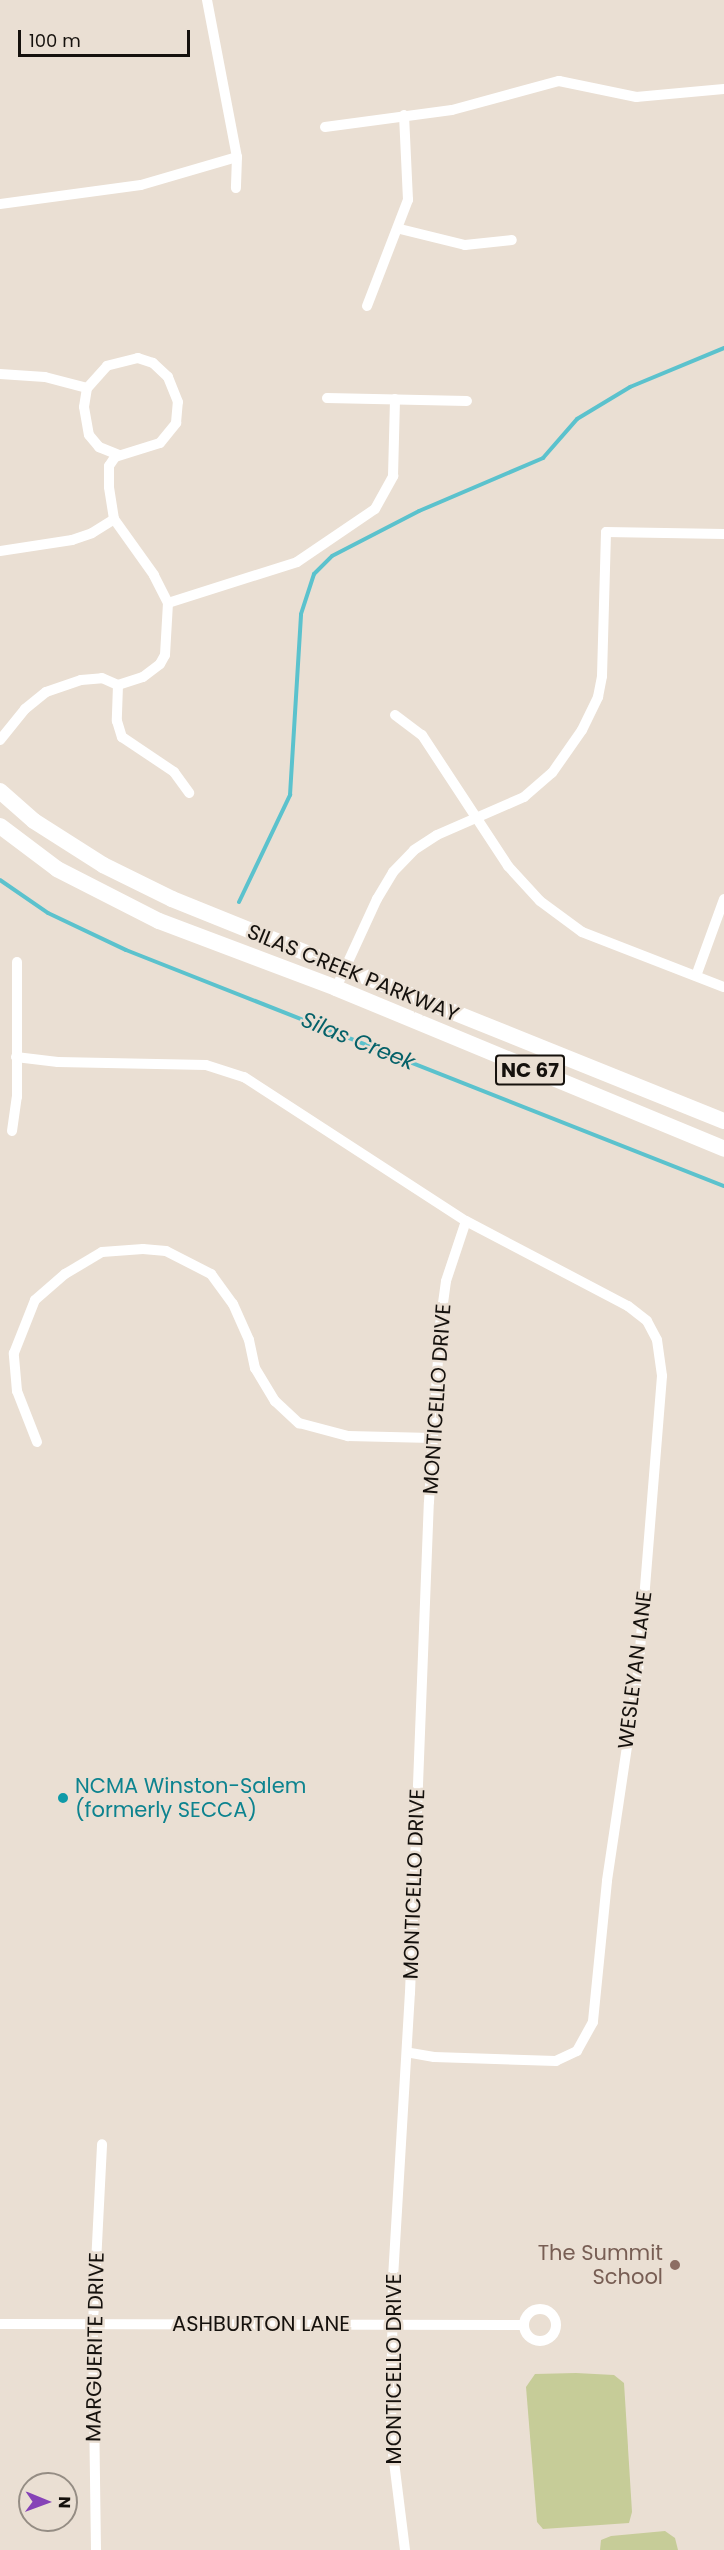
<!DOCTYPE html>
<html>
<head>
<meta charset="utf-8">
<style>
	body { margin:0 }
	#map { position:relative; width:724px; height:2550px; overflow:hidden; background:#eadfd3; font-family:Poppins,sans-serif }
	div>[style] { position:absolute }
	.green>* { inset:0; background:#c6cc98 }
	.stream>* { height:4px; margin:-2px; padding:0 2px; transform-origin:2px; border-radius:2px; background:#5bc2cd }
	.street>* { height:10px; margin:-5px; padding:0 5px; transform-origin:5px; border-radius:5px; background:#fff }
	.street>.ring { margin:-5px; padding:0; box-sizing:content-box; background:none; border:10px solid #fff; border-radius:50% }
	.primary>* { height:16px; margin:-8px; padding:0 8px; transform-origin:8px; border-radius:8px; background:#fff }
	.dots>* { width:16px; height:16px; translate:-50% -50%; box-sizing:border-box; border:3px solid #eadfd3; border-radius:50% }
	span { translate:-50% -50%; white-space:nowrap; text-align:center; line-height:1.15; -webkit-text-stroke:5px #eadfd3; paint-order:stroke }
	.shield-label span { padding:2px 4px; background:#eadfd3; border:2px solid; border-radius:4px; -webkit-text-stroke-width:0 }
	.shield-label { font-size:20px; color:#15110d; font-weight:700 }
	.street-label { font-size:21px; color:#15110d }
	.culture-label { font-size:21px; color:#0d838f }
	.left { translate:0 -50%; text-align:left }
	.education-label { font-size:21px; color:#785e54 }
	.right { translate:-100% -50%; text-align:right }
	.water-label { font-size:22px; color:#046169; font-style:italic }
	.north { position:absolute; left:18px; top:2472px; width:60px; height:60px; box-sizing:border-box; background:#eadfd3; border:2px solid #958d84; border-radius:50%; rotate:91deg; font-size:16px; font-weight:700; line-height:24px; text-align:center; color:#15110d }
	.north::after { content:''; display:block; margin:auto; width:21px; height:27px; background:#8643b7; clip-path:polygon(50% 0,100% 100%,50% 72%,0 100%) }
	.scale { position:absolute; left:18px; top:30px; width:172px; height:27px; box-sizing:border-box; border:3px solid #15110d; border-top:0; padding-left:8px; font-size:18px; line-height:21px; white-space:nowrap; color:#15110d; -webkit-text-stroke:4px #eadfd3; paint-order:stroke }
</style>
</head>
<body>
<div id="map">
	<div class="green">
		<div style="clip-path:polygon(576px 2373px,614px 2375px,624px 2383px,632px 2512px,629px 2523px,543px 2529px,537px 2522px,526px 2387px,535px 2374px)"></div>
		<div style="clip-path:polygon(665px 2531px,675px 2538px,678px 2550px,600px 2550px,601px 2540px,611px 2536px)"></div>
	</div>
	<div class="stream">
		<div style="left:0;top:880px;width:58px;rotate:34.5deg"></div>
		<div style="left:48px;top:913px;width:86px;rotate:25.4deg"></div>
		<div style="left:126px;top:950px;width:643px;rotate:21.54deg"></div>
		<div style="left:239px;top:902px;width:119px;rotate:-64.5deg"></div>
		<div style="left:290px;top:795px;width:181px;rotate:-86.5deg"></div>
		<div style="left:301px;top:614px;width:42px;rotate:-72deg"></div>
		<div style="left:314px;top:574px;width:25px;rotate:-45deg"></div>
		<div style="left:332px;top:556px;width:98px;rotate:-27.3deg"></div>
		<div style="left:419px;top:511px;width:135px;rotate:-23.1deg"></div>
		<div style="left:543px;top:458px;width:52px;rotate:-48.9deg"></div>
		<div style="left:577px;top:419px;width:62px;rotate:-31.1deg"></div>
		<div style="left:630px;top:387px;width:102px;rotate:-22.5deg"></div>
	</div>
	<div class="street">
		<div style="left:207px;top:0;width:160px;rotate:79.2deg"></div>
		<div style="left:237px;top:157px;width:31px;rotate:92deg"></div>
		<div style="left:325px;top:127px;width:128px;rotate:-7.6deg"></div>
		<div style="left:452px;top:110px;width:111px;rotate:-15.2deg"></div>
		<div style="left:559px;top:81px;width:79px;rotate:11.7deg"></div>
		<div style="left:636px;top:97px;width:88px;rotate:-5.2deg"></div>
		<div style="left:0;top:204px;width:142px;rotate:-7.7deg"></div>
		<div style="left:141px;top:185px;width:100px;rotate:-16.3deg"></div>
		<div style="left:400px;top:229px;width:67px;rotate:13.8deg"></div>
		<div style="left:465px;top:245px;width:47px;rotate:-6.1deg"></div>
		<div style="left:367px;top:306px;width:114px;rotate:-68.9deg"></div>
		<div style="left:408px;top:200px;width:85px;rotate:-92.7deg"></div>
		<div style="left:0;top:374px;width:45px;rotate:3.8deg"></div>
		<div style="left:45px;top:377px;width:43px;rotate:14.7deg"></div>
		<div style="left:327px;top:398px;width:140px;rotate:1.2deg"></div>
		<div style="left:0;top:551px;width:73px;rotate:-8.7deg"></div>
		<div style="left:72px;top:540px;width:21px;rotate:-19deg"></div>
		<div style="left:92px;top:533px;width:26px;rotate:-32deg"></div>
		<div style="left:168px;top:603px;width:135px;rotate:-17.6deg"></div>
		<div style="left:297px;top:562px;width:94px;rotate:-34.2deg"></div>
		<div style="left:375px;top:509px;width:38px;rotate:-61deg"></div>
		<div style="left:393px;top:476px;width:77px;rotate:-88.5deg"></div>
		<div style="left:118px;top:685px;width:36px;rotate:92deg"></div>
		<div style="left:117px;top:721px;width:17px;rotate:73deg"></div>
		<div style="left:122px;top:737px;width:63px;rotate:33.9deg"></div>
		<div style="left:174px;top:772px;width:26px;rotate:54deg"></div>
		<div style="left:395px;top:715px;width:34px;rotate:37deg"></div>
		<div style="left:422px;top:735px;width:157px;rotate:56.7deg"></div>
		<div style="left:508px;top:866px;width:47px;rotate:47.6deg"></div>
		<div style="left:540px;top:901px;width:52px;rotate:36.4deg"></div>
		<div style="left:582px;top:932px;width:152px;rotate:21.2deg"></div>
		<div style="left:0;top:740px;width:40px;rotate:-51deg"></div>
		<div style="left:25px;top:709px;width:27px;rotate:-39deg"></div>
		<div style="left:46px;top:692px;width:37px;rotate:-19deg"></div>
		<div style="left:81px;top:680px;width:21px;rotate:-5deg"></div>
		<div style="left:102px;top:678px;width:17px;rotate:24deg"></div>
		<div style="left:118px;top:685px;width:26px;rotate:-18deg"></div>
		<div style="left:143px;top:677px;width:21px;rotate:-37deg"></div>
		<div style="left:160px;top:664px;width:10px;rotate:-61deg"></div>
		<div style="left:165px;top:655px;width:52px;rotate:-86.7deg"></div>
		<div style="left:168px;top:603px;width:31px;rotate:-117deg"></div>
		<div style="left:154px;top:575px;width:69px;rotate:-125.5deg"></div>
		<div style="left:114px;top:519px;width:32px;rotate:-99deg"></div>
		<div style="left:109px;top:487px;width:21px;rotate:-90deg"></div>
		<div style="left:109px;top:466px;width:11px;rotate:-56deg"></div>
		<div style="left:115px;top:457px;width:47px;rotate:-17.3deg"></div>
		<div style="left:160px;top:443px;width:26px;rotate:-51deg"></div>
		<div style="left:176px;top:423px;width:21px;rotate:-85deg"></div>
		<div style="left:178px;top:402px;width:27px;rotate:-112deg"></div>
		<div style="left:168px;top:377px;width:21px;rotate:-137deg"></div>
		<div style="left:153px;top:363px;width:16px;rotate:-162deg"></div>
		<div style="left:138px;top:358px;width:32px;rotate:166deg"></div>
		<div style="left:107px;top:366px;width:30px;rotate:132deg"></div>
		<div style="left:87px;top:388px;width:19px;rotate:99deg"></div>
		<div style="left:84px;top:407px;width:28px;rotate:80deg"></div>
		<div style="left:89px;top:435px;width:16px;rotate:50deg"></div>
		<div style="left:99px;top:447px;width:22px;rotate:22deg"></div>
		<div style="left:696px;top:976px;width:82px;rotate:-70deg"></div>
		<div style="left:336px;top:988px;width:98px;rotate:-65.3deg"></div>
		<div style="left:377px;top:899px;width:31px;rotate:-59deg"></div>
		<div style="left:393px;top:872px;width:30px;rotate:-46deg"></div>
		<div style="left:414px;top:850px;width:27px;rotate:-33deg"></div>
		<div style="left:437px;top:835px;width:95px;rotate:-23.6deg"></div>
		<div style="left:524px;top:797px;width:37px;rotate:-41deg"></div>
		<div style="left:552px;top:773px;width:52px;rotate:-55.1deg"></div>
		<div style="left:582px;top:730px;width:37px;rotate:-64deg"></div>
		<div style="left:598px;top:697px;width:21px;rotate:-79deg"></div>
		<div style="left:602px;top:676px;width:144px;rotate:-88.4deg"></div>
		<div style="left:606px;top:532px;width:118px;rotate:1deg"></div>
		<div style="left:16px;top:1057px;width:42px;rotate:6.8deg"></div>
		<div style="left:58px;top:1062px;width:148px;rotate:1.2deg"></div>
		<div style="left:206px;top:1065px;width:40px;rotate:18deg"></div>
		<div style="left:244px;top:1077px;width:265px;rotate:33deg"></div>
		<div style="left:466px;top:1221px;width:183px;rotate:27.7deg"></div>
		<div style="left:628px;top:1306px;width:24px;rotate:38deg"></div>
		<div style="left:647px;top:1321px;width:21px;rotate:62deg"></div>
		<div style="left:657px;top:1340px;width:36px;rotate:82deg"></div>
		<div style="left:662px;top:1376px;width:298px;rotate:94.6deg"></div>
		<div style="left:638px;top:1673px;width:210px;rotate:98.5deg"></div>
		<div style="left:607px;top:1881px;width:142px;rotate:95.7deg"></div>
		<div style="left:593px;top:2022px;width:33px;rotate:119deg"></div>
		<div style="left:577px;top:2051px;width:23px;rotate:155deg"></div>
		<div style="left:556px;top:2061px;width:122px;rotate:-178.1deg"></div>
		<div style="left:434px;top:2057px;width:27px;rotate:-170deg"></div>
		<div style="left:12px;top:1131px;width:34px;rotate:-82deg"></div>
		<div style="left:17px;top:1097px;width:135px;rotate:-90deg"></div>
		<div style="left:37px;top:1442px;width:55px;rotate:-111.4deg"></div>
		<div style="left:17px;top:1391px;width:38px;rotate:-95deg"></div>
		<div style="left:14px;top:1353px;width:57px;rotate:-68.4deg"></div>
		<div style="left:35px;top:1300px;width:40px;rotate:-41deg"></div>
		<div style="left:65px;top:1274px;width:43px;rotate:-30.7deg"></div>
		<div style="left:102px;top:1252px;width:41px;rotate:-4.2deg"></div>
		<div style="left:143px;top:1249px;width:23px;rotate:5deg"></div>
		<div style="left:166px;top:1251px;width:51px;rotate:27.1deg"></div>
		<div style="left:211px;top:1274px;width:37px;rotate:54deg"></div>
		<div style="left:233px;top:1304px;width:39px;rotate:66deg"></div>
		<div style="left:249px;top:1340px;width:29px;rotate:78deg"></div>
		<div style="left:255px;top:1368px;width:39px;rotate:59deg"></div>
		<div style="left:275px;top:1401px;width:33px;rotate:43deg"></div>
		<div style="left:299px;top:1423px;width:51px;rotate:14.9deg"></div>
		<div style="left:348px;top:1436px;width:84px;rotate:1.4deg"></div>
		<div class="ring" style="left:524px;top:2309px;width:22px;height:22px"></div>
		<div style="left:0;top:2324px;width:522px;rotate:0.11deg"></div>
		<div style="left:96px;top:2550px;width:227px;rotate:-90.8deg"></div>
		<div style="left:93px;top:2323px;width:179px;rotate:-87.1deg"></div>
		<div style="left:405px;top:2550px;width:113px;rotate:-97.1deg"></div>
		<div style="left:391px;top:2438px;width:160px;rotate:-89.3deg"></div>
		<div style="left:393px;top:2278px;width:286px;rotate:-86.6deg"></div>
		<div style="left:410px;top:1993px;width:491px;rotate:-87.8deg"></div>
		<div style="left:429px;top:1502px;width:177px;rotate:-86.4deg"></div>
		<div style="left:440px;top:1325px;width:44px;rotate:-82.2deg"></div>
		<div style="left:446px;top:1281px;width:63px;rotate:-71.6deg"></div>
	</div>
	<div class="primary">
		<div style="left:0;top:791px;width:45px;rotate:41.4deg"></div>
		<div style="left:34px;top:821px;width:82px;rotate:32.5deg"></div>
		<div style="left:103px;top:865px;width:77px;rotate:26.2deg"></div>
		<div style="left:172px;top:899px;width:595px;rotate:21.91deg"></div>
		<div style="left:0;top:826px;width:71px;rotate:37deg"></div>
		<div style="left:57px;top:869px;width:114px;rotate:27deg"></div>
		<div style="left:159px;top:921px;width:189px;rotate:20.7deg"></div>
		<div style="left:336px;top:988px;width:420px;rotate:22.5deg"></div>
	</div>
	<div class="dots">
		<div style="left:63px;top:1798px;background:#0f9aa8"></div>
		<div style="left:675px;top:2265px;background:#8d6e63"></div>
	</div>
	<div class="shield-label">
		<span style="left:530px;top:1070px">NC 67</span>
	</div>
	<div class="street-label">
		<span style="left:353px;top:973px;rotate:22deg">SILAS CREEK PARKWAY</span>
		<span style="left:437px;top:1399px;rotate:-86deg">MONTICELLO DRIVE</span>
		<span style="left:635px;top:1670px;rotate:-83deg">WESLEYAN LANE</span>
		<span style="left:414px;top:1884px;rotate:-88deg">MONTICELLO DRIVE</span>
		<span style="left:261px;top:2324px">ASHBURTON LANE</span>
		<span style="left:95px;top:2347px;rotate:-89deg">MARGUERITE DRIVE</span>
		<span style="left:394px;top:2369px;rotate:-90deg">MONTICELLO DRIVE</span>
	</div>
	<div class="culture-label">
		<span class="left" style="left:75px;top:1798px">NCMA Winston-Salem<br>(formerly SECCA)</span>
	</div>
	<div class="education-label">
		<span class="right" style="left:663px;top:2265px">The Summit<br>School</span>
	</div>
	<div class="water-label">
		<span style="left:358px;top:1041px;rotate:22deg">Silas Creek</span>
	</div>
	<div class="north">N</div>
	<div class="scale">100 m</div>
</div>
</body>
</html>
